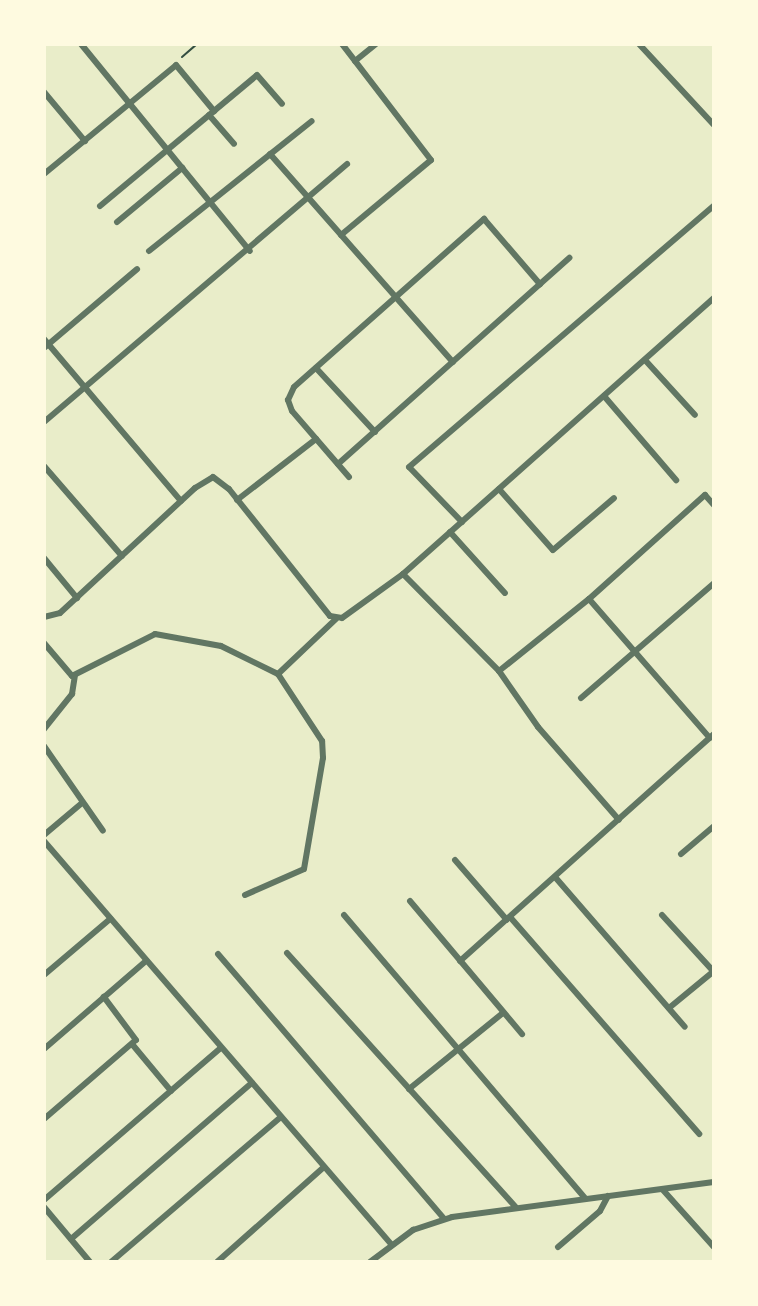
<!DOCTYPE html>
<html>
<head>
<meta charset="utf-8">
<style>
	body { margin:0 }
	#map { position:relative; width:758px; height:1306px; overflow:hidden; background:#e9edc9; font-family:"Work Sans",sans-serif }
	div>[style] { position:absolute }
	.path>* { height:2px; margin:-1px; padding:0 1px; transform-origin:1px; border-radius:1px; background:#344e41 }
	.minor>* { height:6px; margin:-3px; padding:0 3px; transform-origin:3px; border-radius:3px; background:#617663 }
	span { translate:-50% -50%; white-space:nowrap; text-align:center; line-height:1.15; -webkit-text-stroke:5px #fefae0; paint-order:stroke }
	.frame { position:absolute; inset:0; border:46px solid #fefae0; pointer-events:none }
</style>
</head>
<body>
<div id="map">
	<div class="path">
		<div style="left:182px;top:57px;width:20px;rotate:-41deg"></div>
	</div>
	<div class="minor">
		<div style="left:81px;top:44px;width:267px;rotate:50.8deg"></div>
		<div style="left:639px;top:44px;width:110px;rotate:47.2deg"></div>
		<div style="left:355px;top:61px;width:27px;rotate:-39deg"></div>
		<div style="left:44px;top:92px;width:64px;rotate:50.1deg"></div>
		<div style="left:209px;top:115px;width:38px;rotate:49deg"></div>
		<div style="left:270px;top:154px;width:277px;rotate:48.7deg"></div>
		<div style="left:44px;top:174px;width:171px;rotate:-39.5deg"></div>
		<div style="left:176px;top:65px;width:60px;rotate:50.4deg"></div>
		<div style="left:100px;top:206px;width:204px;rotate:-39.8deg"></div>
		<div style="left:257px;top:75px;width:38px;rotate:49deg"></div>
		<div style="left:117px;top:222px;width:85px;rotate:-39.7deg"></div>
		<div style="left:341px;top:235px;width:117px;rotate:-39.8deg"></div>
		<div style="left:431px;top:160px;width:146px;rotate:-127.5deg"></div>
		<div style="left:149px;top:251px;width:208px;rotate:-38.6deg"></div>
		<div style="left:44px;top:339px;width:212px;rotate:49.8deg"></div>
		<div style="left:44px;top:348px;width:122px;rotate:-40.3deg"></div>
		<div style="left:645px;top:360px;width:74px;rotate:47.7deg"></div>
		<div style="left:316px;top:368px;width:87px;rotate:47.3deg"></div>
		<div style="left:604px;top:396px;width:111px;rotate:49.4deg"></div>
		<div style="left:44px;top:422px;width:398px;rotate:-40.4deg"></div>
		<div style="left:338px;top:464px;width:310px;rotate:-41.7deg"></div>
		<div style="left:44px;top:466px;width:119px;rotate:49.1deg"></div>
		<div style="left:349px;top:477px;width:87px;rotate:-130.8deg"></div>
		<div style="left:292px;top:411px;width:12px;rotate:-110deg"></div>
		<div style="left:288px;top:400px;width:14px;rotate:-65deg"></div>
		<div style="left:294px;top:387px;width:254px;rotate:-41.5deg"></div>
		<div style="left:484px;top:219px;width:86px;rotate:49.3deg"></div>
		<div style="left:499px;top:489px;width:81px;rotate:48.5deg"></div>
		<div style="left:553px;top:550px;width:80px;rotate:-40.4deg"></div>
		<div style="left:237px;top:500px;width:100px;rotate:-37.7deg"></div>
		<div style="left:462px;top:522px;width:76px;rotate:-133.9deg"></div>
		<div style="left:409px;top:467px;width:401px;rotate:-40.6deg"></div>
		<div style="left:450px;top:532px;width:82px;rotate:48deg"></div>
		<div style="left:44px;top:558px;width:52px;rotate:50.5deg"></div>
		<div style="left:403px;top:574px;width:136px;rotate:45.3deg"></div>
		<div style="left:499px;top:671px;width:68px;rotate:55.1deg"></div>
		<div style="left:538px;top:727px;width:123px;rotate:48.9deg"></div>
		<div style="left:589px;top:599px;width:184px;rotate:49deg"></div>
		<div style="left:44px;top:617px;width:16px;rotate:-14deg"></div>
		<div style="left:60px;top:613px;width:184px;rotate:-42.8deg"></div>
		<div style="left:195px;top:488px;width:21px;rotate:-31deg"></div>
		<div style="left:213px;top:477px;width:20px;rotate:37deg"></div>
		<div style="left:229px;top:489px;width:162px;rotate:51.5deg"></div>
		<div style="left:330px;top:616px;width:12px;rotate:9deg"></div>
		<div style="left:342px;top:618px;width:75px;rotate:-35.8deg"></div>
		<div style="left:403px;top:574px;width:416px;rotate:-41.6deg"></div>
		<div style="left:44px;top:643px;width:43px;rotate:49.7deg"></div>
		<div style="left:72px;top:676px;width:93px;rotate:-26.8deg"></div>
		<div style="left:155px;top:634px;width:67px;rotate:10.3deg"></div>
		<div style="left:221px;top:646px;width:64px;rotate:26.2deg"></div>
		<div style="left:278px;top:674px;width:80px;rotate:-43.5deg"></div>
		<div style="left:499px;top:671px;width:115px;rotate:-38.7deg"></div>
		<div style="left:589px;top:599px;width:156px;rotate:-41.9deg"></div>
		<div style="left:705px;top:495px;width:13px;rotate:48deg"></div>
		<div style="left:581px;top:698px;width:176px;rotate:-40.8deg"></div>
		<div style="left:44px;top:729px;width:45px;rotate:-51.3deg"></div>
		<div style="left:72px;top:694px;width:18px;rotate:-81deg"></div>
		<div style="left:44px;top:746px;width:103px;rotate:55.2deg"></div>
		<div style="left:44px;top:835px;width:50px;rotate:-40.1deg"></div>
		<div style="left:44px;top:841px;width:532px;rotate:49.27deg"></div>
		<div style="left:681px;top:854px;width:43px;rotate:-40.3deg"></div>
		<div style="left:455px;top:860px;width:79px;rotate:49.1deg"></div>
		<div style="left:555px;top:877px;width:198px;rotate:49.1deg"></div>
		<div style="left:245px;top:895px;width:64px;rotate:-23.8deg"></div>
		<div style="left:304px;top:869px;width:113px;rotate:-80.3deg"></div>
		<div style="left:323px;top:758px;width:17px;rotate:-93deg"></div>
		<div style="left:322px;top:741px;width:80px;rotate:-123.3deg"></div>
		<div style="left:410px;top:901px;width:174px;rotate:49.9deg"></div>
		<div style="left:344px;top:915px;width:372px;rotate:49.6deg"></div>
		<div style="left:662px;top:915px;width:77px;rotate:47.6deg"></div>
		<div style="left:510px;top:917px;width:288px;rotate:48.9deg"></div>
		<div style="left:287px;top:953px;width:341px;rotate:48deg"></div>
		<div style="left:218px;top:954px;width:348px;rotate:49.5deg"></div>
		<div style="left:460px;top:961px;width:341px;rotate:-41.8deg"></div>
		<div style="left:44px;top:975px;width:87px;rotate:-40.3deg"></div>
		<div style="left:669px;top:1008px;width:58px;rotate:-39.4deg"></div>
		<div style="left:132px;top:1044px;width:61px;rotate:50.3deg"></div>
		<div style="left:44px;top:1049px;width:135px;rotate:-40.8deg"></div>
		<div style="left:409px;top:1089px;width:121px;rotate:-39deg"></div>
		<div style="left:44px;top:1119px;width:121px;rotate:-40.7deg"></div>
		<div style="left:136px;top:1040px;width:54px;rotate:-126.7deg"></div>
		<div style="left:663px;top:1190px;width:76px;rotate:48.2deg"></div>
		<div style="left:44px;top:1200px;width:233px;rotate:-40.7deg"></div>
		<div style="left:44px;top:1207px;width:72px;rotate:50.1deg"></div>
		<div style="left:71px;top:1239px;width:239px;rotate:-40.8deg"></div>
		<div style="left:558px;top:1247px;width:55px;rotate:-40.6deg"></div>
		<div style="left:600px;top:1211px;width:17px;rotate:-62deg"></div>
		<div style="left:111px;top:1262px;width:223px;rotate:-40.5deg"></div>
		<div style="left:217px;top:1262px;width:143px;rotate:-41.6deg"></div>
		<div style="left:370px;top:1262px;width:54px;rotate:-36.7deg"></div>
		<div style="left:413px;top:1230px;width:41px;rotate:-18.4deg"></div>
		<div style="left:452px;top:1217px;width:264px;rotate:-7.6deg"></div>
	</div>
	<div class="frame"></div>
</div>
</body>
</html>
